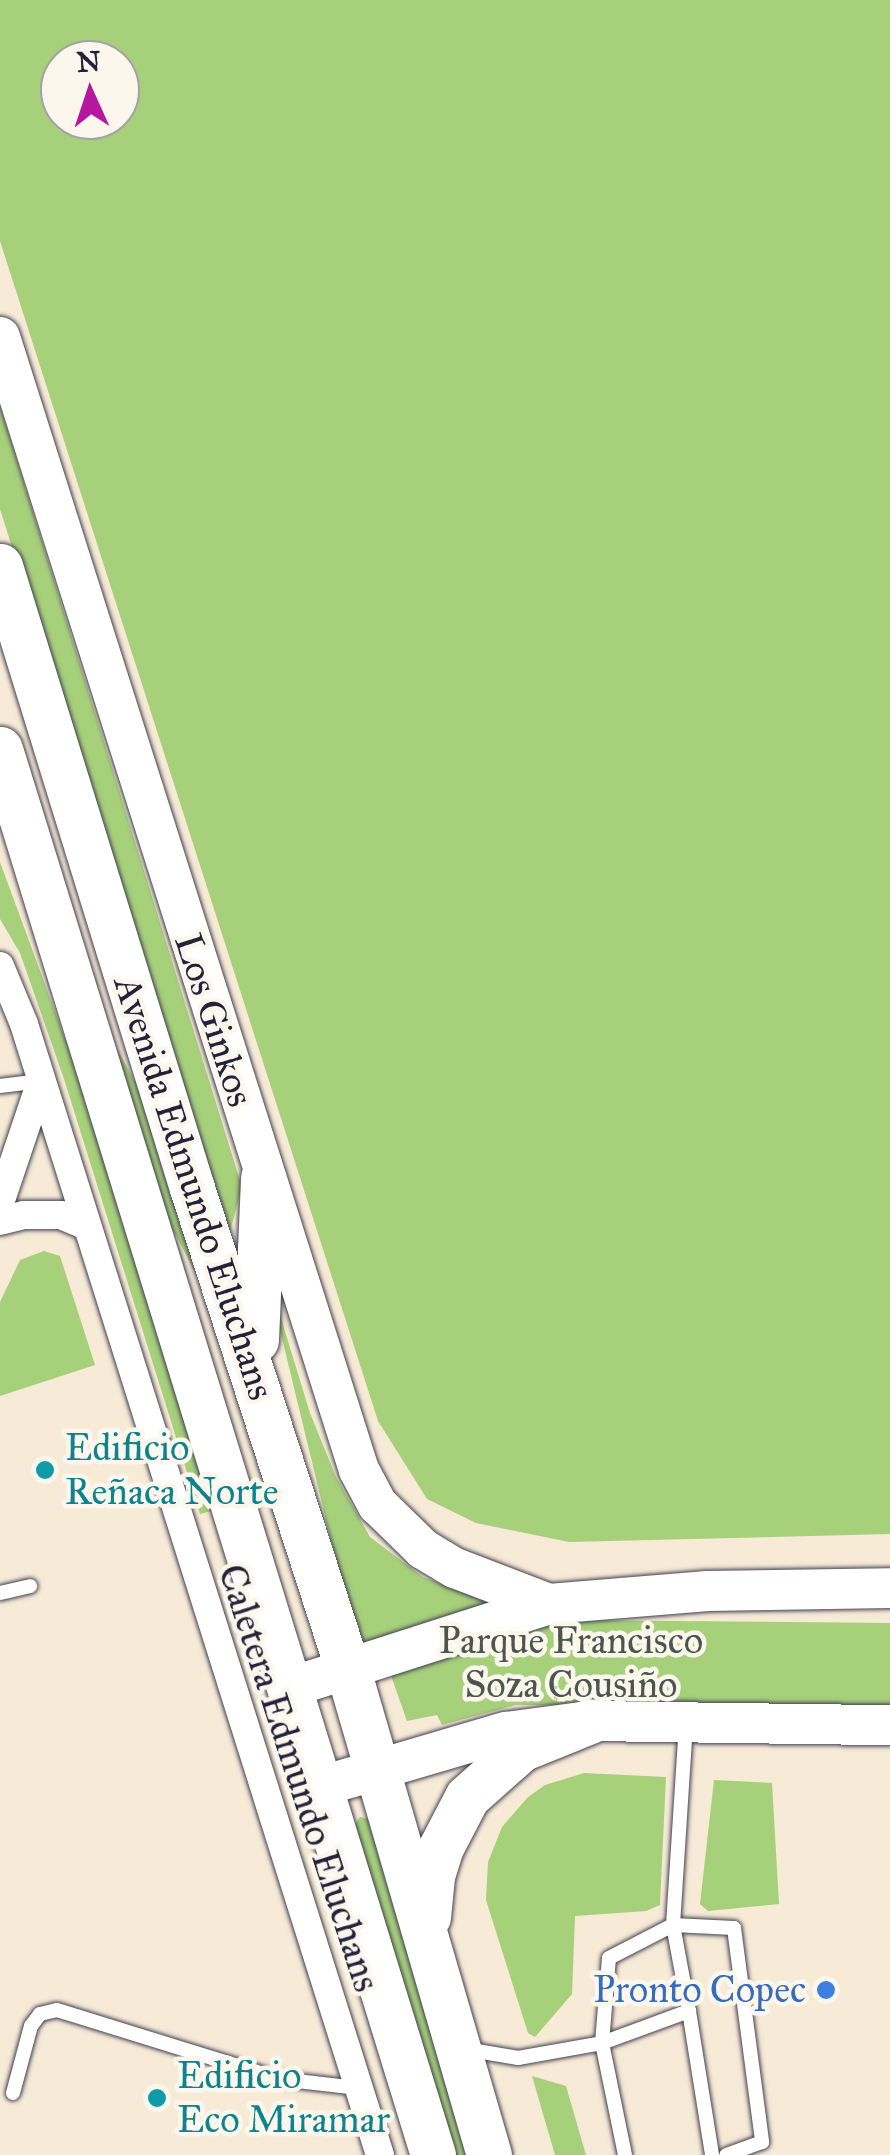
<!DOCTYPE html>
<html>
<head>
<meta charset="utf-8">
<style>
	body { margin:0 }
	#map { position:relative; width:890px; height:2155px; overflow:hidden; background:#f7ead6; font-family:"IM FELL Great Primer",serif }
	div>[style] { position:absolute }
	.green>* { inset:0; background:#a7d07b }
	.roads { filter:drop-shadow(0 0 2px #424052) drop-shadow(0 0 2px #424052) }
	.lane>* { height:14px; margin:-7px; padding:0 7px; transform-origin:7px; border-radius:7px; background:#fff }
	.street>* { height:28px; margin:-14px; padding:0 14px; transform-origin:14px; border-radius:14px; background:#fff }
	.secondary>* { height:40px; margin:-20px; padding:0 20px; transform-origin:20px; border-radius:20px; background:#fff }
	.primary>* { height:45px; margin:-22.5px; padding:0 22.5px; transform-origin:22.5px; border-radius:22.5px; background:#fff }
	.dots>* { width:28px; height:28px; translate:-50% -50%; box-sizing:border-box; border:5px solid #fbf7ec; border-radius:50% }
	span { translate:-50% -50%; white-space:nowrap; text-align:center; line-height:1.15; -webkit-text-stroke:9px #fbf7ec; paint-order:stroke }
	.street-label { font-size:38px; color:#22223b }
	.culture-label { font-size:38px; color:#0d838f }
	.left { translate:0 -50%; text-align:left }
	.park-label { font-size:38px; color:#4a564e }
	.shop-label { font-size:38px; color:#366cbe }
	.right { translate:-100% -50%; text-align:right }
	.north { position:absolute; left:40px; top:40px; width:100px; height:100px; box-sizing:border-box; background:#fbf7ec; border:2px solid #a4a2a5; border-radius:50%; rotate:357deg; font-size:28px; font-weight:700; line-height:40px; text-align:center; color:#22223b }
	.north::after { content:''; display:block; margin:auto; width:35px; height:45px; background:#b5179e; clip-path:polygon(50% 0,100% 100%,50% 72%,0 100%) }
</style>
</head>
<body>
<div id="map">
	<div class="green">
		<div style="clip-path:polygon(evenodd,0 0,890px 0,890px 1534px,569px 1542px,476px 1523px,427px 1499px,378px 1421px,0 241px,0 0,60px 60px,120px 60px,120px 120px,60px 120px,60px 60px)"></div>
		<div style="clip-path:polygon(0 406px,242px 1187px,229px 1235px,0 509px)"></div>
		<div style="clip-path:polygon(0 862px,78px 1074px,215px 1510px,200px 1514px,64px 1079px,20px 953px,0 919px)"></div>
		<div style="clip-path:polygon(95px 1009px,147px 1103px,210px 1300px,158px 1202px)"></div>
		<div style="clip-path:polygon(44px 1251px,60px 1256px,95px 1365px,0 1396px,0 1302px,20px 1260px)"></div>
		<div style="clip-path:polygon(262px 1256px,310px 1413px,336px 1477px,370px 1537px,423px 1577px,490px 1603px,364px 1643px,355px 1639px)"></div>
		<div style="clip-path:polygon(555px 1620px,890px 1623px,890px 1707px,516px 1705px,442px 1725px,437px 1715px,407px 1721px,389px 1670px)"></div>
		<div style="clip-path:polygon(584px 1773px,666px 1777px,660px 1905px,646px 1911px,575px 1916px,572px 1994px,535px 2037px,528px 2033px,486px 1900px,488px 1862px,502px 1827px,528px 1797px,545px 1785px)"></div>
		<div style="clip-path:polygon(714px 1780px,772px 1783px,779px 1904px,708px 1911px,700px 1904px)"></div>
		<div style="clip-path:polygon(360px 1817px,370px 1819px,472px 2155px,453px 2155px,355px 1824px)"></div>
		<div style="clip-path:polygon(532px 2076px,566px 2086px,586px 2155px,555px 2155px)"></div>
	</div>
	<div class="roads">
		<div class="lane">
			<div style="left:0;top:1086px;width:41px;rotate:-7deg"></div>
			<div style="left:0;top:1593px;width:31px;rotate:-13deg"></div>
			<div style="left:686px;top:1724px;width:201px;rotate:93.7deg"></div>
			<div style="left:673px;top:1925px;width:87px;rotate:79.5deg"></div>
			<div style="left:465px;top:2049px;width:54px;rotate:9.6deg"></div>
			<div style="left:518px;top:2058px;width:85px;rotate:-10.1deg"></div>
			<div style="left:602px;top:2043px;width:85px;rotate:-85.3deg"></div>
			<div style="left:609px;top:1958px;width:72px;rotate:-27.3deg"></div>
			<div style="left:673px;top:1925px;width:61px;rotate:2.8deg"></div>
			<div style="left:734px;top:1928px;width:216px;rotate:82.5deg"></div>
			<div style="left:762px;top:2142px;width:38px;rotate:160deg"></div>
			<div style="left:13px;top:2093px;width:69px;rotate:-75deg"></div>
			<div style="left:31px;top:2026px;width:15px;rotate:-53deg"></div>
			<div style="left:40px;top:2014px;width:17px;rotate:-13deg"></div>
			<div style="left:57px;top:2010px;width:233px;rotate:17.2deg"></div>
			<div style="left:280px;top:2079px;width:79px;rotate:6.6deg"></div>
			<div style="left:625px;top:2155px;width:114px;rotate:-101.6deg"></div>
			<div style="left:602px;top:2043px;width:93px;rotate:-20.2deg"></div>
			<div style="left:689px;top:2011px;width:146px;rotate:80.9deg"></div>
		</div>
		<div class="street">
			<div style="left:0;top:966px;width:63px;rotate:67.5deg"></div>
			<div style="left:24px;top:1024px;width:1186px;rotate:72.53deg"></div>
			<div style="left:0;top:1203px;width:129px;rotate:-71.4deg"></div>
			<div style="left:0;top:1221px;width:25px;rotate:-14deg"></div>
			<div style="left:24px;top:1215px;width:37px"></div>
			<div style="left:61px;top:1215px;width:25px;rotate:23deg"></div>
		</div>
		<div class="secondary">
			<div style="left:0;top:337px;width:1189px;rotate:72.42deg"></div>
			<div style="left:359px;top:1470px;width:40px;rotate:62deg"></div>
			<div style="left:378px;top:1505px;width:63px;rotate:44.4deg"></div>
			<div style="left:423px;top:1549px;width:37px;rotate:31deg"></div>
			<div style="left:455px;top:1568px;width:101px;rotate:21deg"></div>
			<div style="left:291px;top:1687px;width:271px;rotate:-17.8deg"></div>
			<div style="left:549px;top:1604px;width:159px;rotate:-4.7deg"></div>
			<div style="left:707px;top:1591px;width:183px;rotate:-0.9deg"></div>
			<div style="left:322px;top:1786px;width:192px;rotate:-16.4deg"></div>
			<div style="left:506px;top:1732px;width:85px;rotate:-7.5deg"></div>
			<div style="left:590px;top:1721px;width:300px;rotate:0.8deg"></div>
		</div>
		<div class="primary">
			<div style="left:0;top:566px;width:651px;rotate:72.85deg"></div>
			<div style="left:192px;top:1188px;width:507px;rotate:72.07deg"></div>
			<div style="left:348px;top:1670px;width:505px;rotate:73.79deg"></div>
			<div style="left:0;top:749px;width:1471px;rotate:72.88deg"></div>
			<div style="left:256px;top:1340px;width:163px;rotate:-87.5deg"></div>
			<div style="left:428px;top:1917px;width:41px;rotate:-84.4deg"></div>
			<div style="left:432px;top:1876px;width:30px;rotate:-73deg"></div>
			<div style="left:441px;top:1847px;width:56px;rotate:-62.5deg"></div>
			<div style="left:467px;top:1797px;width:72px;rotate:-41.6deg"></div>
			<div style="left:521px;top:1749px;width:74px;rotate:-22.1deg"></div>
		</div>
	</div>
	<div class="dots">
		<div style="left:45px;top:1470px;background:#0f9aa8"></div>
		<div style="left:826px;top:1990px;background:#3f7fe0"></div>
		<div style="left:157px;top:2098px;background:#0f9aa8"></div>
	</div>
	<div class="street-label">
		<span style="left:214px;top:1020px;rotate:72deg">Los Ginkos</span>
		<span style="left:194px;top:1188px;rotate:72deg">Avenida Edmundo Eluchans</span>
		<span style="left:299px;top:1778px;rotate:72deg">Caletera Edmundo Eluchans</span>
	</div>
	<div class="culture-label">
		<span class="left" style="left:65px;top:1470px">Edificio<br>Reñaca Norte</span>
		<span class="left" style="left:177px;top:2098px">Edificio<br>Eco Miramar</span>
	</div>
	<div class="park-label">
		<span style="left:571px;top:1663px">Parque Francisco<br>Soza Cousiño</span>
	</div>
	<div class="shop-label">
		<span class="right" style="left:806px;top:1990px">Pronto Copec</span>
	</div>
	<div class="north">N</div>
</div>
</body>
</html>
